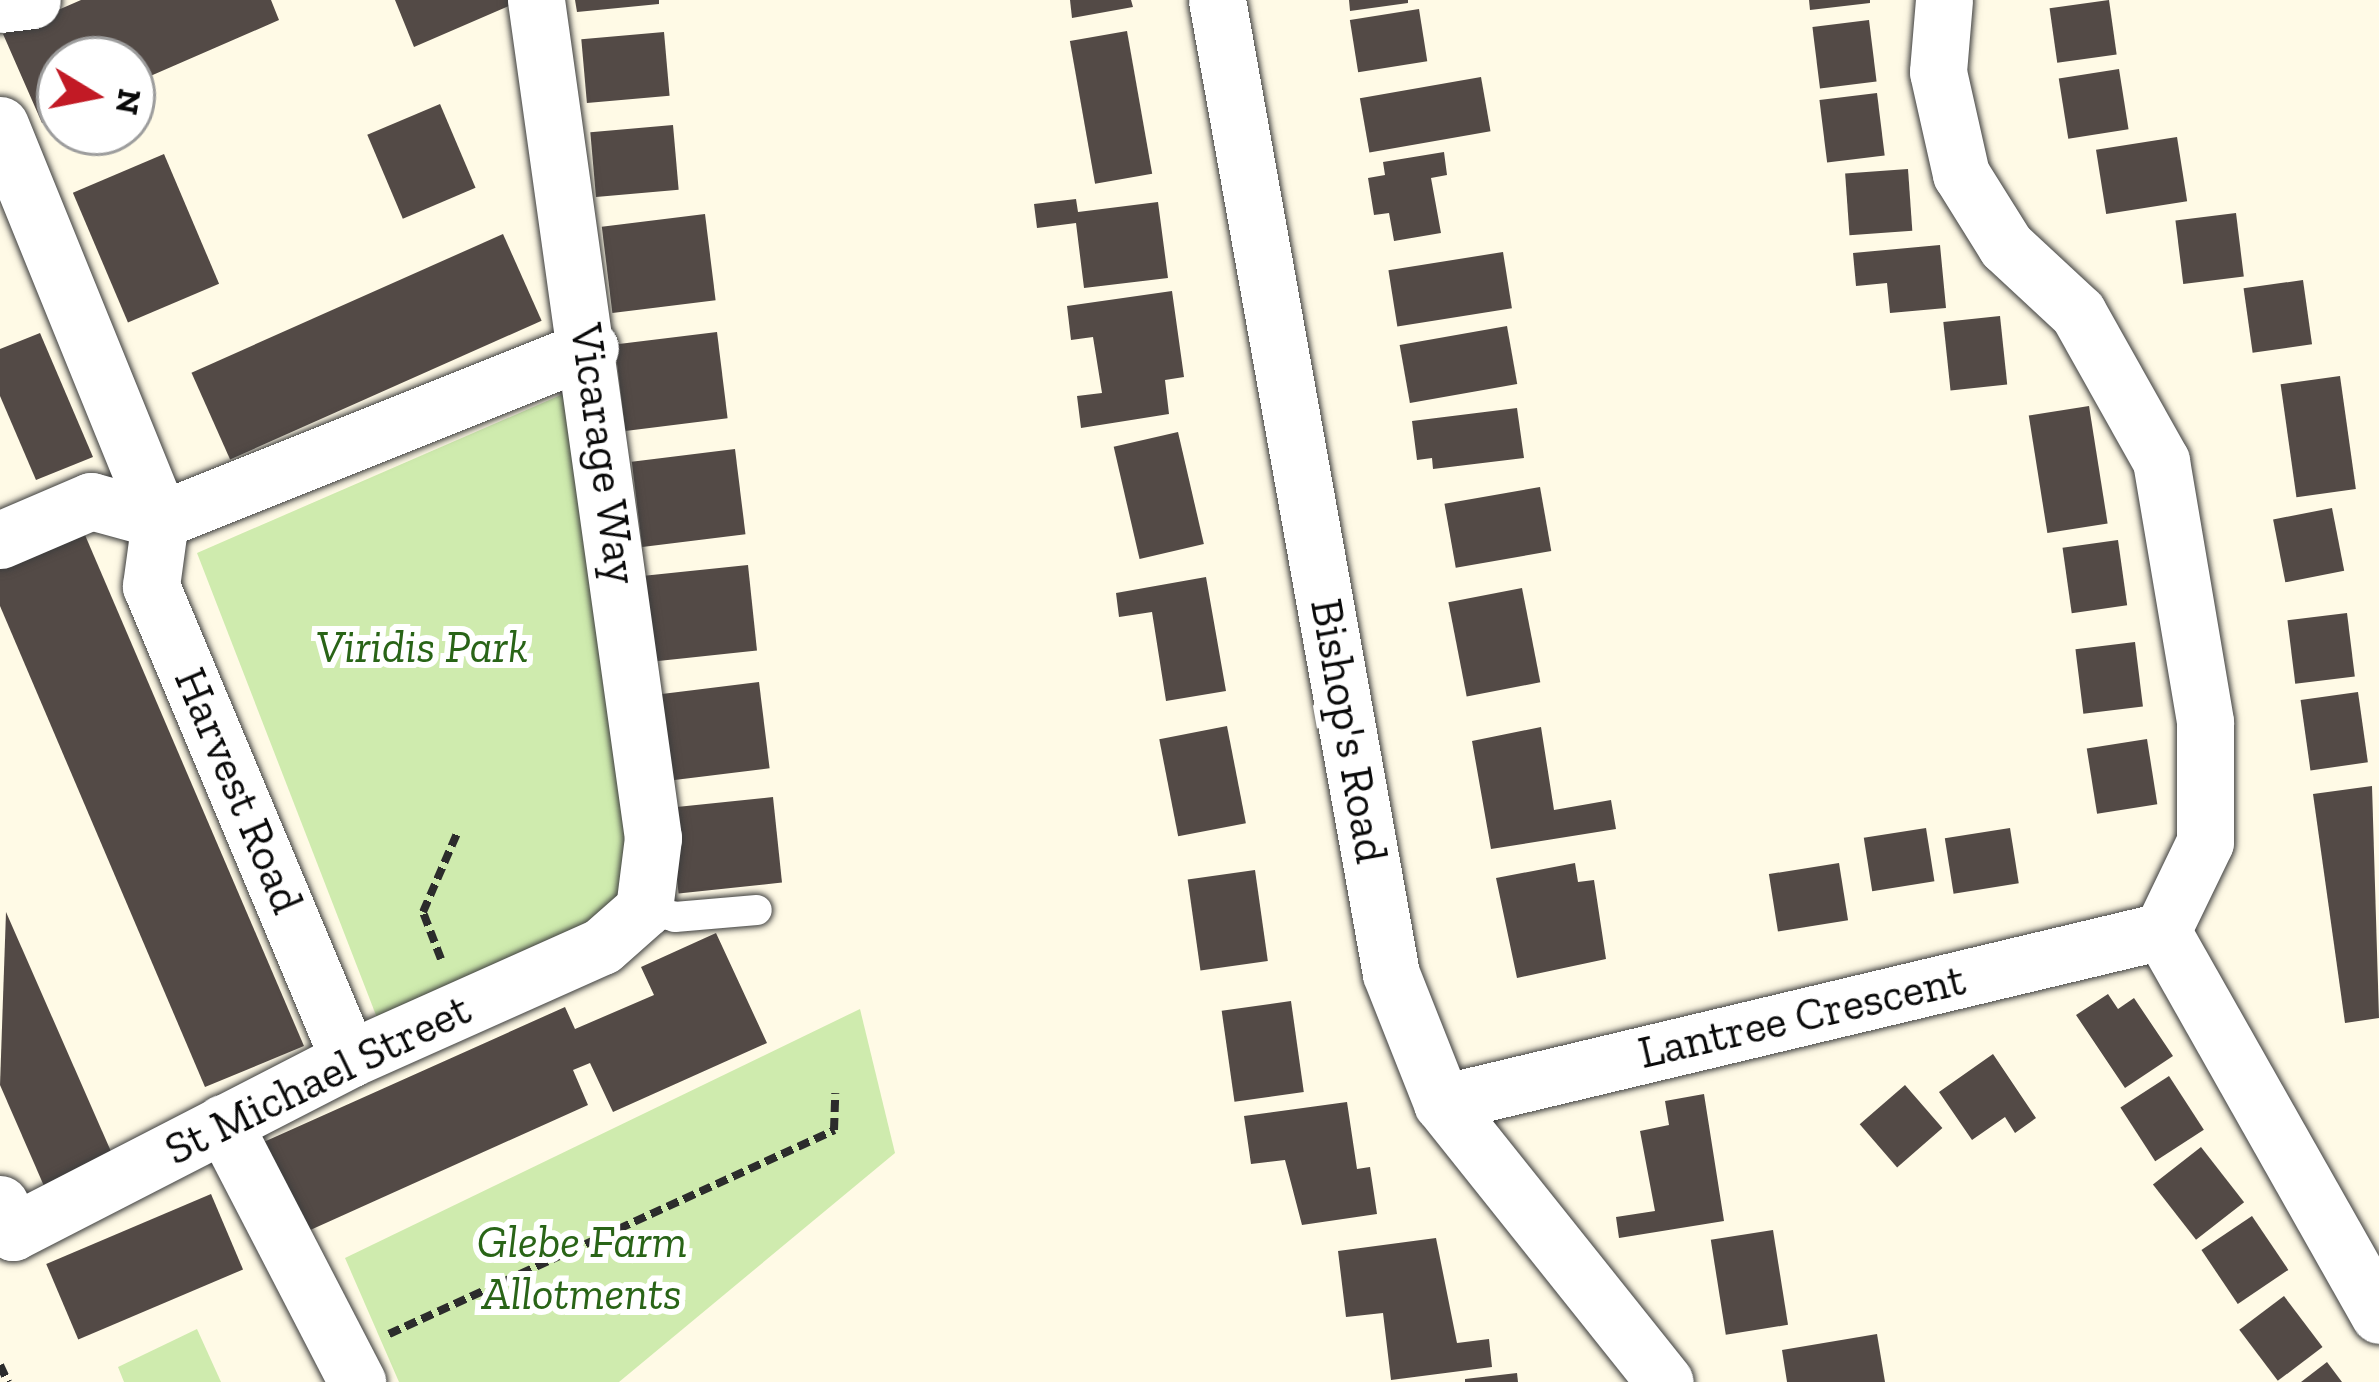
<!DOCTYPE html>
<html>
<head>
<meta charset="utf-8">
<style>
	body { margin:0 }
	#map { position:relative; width:2379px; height:1382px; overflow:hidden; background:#fffae6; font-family:"Zilla Slab",serif }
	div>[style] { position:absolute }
	.green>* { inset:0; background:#cfebae }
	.building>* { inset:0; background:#534a46; transform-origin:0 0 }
	.path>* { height:8px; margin-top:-4px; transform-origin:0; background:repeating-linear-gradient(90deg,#2c2c2c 0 12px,transparent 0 18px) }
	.roads { filter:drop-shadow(0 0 3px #3d3d3d) drop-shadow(0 0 3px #3d3d3d) }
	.service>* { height:30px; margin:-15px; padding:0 15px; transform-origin:15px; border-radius:15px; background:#fff }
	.minor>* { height:57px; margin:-28.5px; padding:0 28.5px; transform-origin:28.5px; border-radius:28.5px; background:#fff }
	span { translate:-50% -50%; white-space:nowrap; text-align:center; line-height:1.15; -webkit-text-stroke:12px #fff; paint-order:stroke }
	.street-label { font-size:45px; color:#0a0a0a }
	.park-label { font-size:45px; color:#296417; font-style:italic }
	.north { position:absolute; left:36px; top:36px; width:120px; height:120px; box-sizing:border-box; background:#fff; border:3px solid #9d9d9d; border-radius:50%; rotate:100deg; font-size:33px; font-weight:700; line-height:48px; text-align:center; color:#0a0a0a }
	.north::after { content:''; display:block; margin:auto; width:42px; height:54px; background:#c21a25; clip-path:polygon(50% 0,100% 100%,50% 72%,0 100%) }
</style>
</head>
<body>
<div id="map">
	<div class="green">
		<div style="clip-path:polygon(563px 394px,630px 851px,623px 899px,590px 930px,379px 1023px,197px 553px)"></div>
		<div style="clip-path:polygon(860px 1009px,895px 1153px,619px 1382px,399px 1382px,345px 1258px)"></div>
		<div style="clip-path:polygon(197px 1329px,221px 1382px,124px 1382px,118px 1367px)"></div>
	</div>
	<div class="building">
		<div style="clip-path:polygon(81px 0,271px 0,279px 20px,132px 84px,132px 60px,60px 60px,60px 115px,42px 123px,3px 34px)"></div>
		<div style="clip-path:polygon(395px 0,515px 0,516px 3px,414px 47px)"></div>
		<div style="clip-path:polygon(575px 0,659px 0,659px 4px,577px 12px)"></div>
		<div style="clip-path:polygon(1070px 0,1131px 0,1133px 7px,1072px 18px)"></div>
		<div style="clip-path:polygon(1349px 0,1408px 0,1408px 3px,1350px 11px)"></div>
		<div style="clip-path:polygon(1809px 0,1870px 0,1870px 3px,1810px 10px)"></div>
		<div style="left:2109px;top:0;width:55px;height:60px;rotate:82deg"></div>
		<div style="left:1419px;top:9px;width:53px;height:70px;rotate:81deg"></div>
		<div style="left:1869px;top:20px;width:62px;height:57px;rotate:83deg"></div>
		<div style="left:1127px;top:31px;width:145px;height:58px;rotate:80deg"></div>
		<div style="left:664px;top:32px;width:64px;height:83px;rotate:85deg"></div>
		<div style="left:2119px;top:69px;width:61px;height:61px;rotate:81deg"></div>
		<div style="left:1481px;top:77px;width:55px;height:123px;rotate:80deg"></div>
		<div style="left:1877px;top:93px;width:63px;height:58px;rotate:83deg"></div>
		<div style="left:440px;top:104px;width:91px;height:79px;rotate:67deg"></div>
		<div style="left:673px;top:125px;width:65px;height:83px;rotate:85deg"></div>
		<div style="left:2177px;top:137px;width:65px;height:82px;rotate:81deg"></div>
		<div style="clip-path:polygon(1444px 152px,1447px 175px,1431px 178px,1441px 233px,1394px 241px,1389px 213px,1374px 215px,1368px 178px,1385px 175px,1383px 162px)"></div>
		<div style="left:164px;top:154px;width:141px;height:99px;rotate:67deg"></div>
		<div style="left:1908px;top:169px;width:62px;height:63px;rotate:86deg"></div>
		<div style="clip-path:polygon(1076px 199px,1078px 212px,1158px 202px,1168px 278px,1084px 288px,1076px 223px,1037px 228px,1034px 204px)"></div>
		<div style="left:2236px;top:213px;width:64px;height:61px;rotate:83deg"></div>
		<div style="left:705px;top:214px;width:87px;height:104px;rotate:83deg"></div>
		<div style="left:503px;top:234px;width:95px;height:341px;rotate:66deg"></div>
		<div style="clip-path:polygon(1940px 245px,1946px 308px,1890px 313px,1887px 283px,1856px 286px,1853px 253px)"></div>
		<div style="left:1503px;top:252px;width:57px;height:116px;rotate:81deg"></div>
		<div style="left:2303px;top:280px;width:65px;height:60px;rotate:82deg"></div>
		<div style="clip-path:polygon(1172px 291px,1184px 377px,1165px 380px,1169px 414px,1081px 428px,1077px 396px,1102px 393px,1093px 337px,1071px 340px,1067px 306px)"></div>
		<div style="left:2000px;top:316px;width:69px;height:57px;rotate:84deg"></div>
		<div style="left:1507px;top:326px;width:59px;height:109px;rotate:80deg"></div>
		<div style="left:717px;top:332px;width:87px;height:103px;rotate:83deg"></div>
		<div style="clip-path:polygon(40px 333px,93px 457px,36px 480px,0 396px,0 349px)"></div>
		<div style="left:2340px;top:376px;width:114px;height:60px;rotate:82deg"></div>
		<div style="left:2089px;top:406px;width:119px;height:61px;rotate:81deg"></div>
		<div style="clip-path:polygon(1517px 408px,1524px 458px,1433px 469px,1432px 458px,1417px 460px,1412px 421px)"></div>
		<div style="left:1178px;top:432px;width:115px;height:66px;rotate:77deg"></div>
		<div style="left:735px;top:449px;width:86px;height:104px;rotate:83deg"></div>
		<div style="left:1540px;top:487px;width:65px;height:97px;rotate:80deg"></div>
		<div style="left:2332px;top:508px;width:64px;height:60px;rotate:79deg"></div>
		<div style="clip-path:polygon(82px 528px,304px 1046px,205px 1087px,0 606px,0 563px)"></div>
		<div style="left:2118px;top:540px;width:66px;height:56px;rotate:82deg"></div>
		<div style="left:748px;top:565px;width:86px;height:104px;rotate:84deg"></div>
		<div style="clip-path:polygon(1206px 577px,1226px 691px,1166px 701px,1152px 612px,1119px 617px,1116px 593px)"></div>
		<div style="left:1522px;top:588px;width:96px;height:75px;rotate:79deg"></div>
		<div style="left:2347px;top:613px;width:64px;height:60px;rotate:83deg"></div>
		<div style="left:2135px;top:642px;width:65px;height:60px;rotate:83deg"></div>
		<div style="left:759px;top:682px;width:87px;height:104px;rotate:83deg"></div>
		<div style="left:2358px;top:692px;width:71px;height:58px;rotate:82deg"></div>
		<div style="left:1227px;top:726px;width:99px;height:69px;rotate:79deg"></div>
		<div style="clip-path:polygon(1541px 727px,1554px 810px,1611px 800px,1616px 829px,1491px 849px,1472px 741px)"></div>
		<div style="left:2147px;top:739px;width:66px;height:61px;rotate:81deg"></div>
		<div style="clip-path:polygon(2372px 786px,2379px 1018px,2345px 1023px,2313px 794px)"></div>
		<div style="left:773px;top:797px;width:86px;height:104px;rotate:84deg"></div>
		<div style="left:1926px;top:828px;width:54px;height:63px;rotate:81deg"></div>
		<div style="left:2010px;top:828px;width:56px;height:66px;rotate:81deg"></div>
		<div style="clip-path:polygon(1575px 863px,1578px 882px,1594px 880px,1606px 959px,1517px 978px,1496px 878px)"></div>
		<div style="left:1839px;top:863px;width:58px;height:71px;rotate:81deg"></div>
		<div style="left:1255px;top:870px;width:92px;height:68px;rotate:82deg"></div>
		<div style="clip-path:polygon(6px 912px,113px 1156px,44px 1186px,0 1085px)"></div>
		<div style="clip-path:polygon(716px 933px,767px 1043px,613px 1112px,590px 1063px,573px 1070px,588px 1105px,297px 1236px,257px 1145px,565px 1007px,575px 1029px,654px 995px,641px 967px)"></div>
		<div style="clip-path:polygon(2108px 994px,2118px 1009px,2134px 998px,2173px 1056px,2125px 1088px,2076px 1015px)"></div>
		<div style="left:1291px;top:1001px;width:92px;height:70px;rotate:82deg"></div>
		<div style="clip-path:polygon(1993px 1054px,2036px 1118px,2015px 1133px,2005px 1117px,1972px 1140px,1939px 1092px)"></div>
		<div style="left:2169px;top:1076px;width:64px;height:58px;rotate:57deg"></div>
		<div style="left:1905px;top:1085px;width:57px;height:60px;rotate:49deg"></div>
		<div style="clip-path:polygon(1704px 1094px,1724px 1221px,1619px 1238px,1616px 1217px,1655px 1211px,1640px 1131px,1669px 1125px,1665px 1101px)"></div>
		<div style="clip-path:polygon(1347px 1102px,1357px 1169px,1370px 1167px,1377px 1214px,1302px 1225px,1285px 1160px,1251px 1164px,1244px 1116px)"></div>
		<div style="left:2201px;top:1147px;width:70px;height:61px;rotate:52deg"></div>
		<div style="left:211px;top:1194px;width:82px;height:179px;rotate:67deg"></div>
		<div style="left:2252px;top:1216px;width:65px;height:61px;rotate:56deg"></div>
		<div style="left:1773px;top:1230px;width:96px;height:63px;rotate:81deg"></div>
		<div style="clip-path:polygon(1436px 1238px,1457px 1343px,1489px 1339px,1492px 1367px,1391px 1380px,1383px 1313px,1346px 1317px,1338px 1251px)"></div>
		<div style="left:2284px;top:1296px;width:64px;height:56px;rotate:53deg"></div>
		<div style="clip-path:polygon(1877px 1334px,1885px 1382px,1787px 1382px,1782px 1350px)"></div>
		<div style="clip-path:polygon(2327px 1362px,2342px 1382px,2301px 1382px)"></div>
		<div style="clip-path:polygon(1517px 1373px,1518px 1382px,1465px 1382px,1465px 1379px)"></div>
	</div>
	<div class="path">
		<div style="left:441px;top:959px;width:50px;rotate:-111deg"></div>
		<div style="left:423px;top:912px;width:88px;rotate:-66.6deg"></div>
		<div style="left:389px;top:1334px;width:490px;rotate:-24.6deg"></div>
		<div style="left:834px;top:1130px;width:37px;rotate:-88deg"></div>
		<div style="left:0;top:1365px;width:19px;rotate:65deg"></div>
	</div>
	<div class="roads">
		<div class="service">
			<div style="left:644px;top:909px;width:32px;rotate:14deg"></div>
			<div style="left:675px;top:917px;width:82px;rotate:-4.9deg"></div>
		</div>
		<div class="minor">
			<div style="left:1217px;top:0;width:989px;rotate:79.87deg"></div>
			<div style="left:1391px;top:974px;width:139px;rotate:68.4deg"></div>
			<div style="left:1442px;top:1103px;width:357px;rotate:51.4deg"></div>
			<div style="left:1944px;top:0;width:72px;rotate:94.8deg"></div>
			<div style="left:1938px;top:72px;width:105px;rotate:77.3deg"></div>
			<div style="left:1961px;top:174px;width:85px;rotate:58deg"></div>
			<div style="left:2006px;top:246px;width:98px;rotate:42.9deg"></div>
			<div style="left:2078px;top:313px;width:170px;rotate:60.7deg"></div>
			<div style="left:2161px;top:461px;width:265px;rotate:80.4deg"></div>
			<div style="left:2205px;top:722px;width:120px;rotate:90deg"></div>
			<div style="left:2205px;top:842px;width:99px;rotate:115.8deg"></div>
			<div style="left:2162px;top:931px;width:441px;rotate:60.5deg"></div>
			<div style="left:0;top:4px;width:32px;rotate:-7deg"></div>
			<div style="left:0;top:125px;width:426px;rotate:67.9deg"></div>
			<div style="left:160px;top:520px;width:67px;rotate:97.8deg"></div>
			<div style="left:151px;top:586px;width:513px;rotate:67.29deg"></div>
			<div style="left:160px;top:520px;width:463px;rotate:-21.8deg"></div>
			<div style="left:0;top:540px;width:99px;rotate:-23.2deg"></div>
			<div style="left:91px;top:501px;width:72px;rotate:15.4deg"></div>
			<div style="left:1442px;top:1103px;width:740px;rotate:-13.44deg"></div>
			<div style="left:223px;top:1123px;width:292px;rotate:62.6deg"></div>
			<div style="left:0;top:1204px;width:31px;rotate:65deg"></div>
			<div style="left:13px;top:1232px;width:378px;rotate:-27.2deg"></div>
			<div style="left:349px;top:1059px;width:277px;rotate:-24.1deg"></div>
			<div style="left:602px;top:946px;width:56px;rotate:-41.4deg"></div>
			<div style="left:644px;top:909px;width:72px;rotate:-82.8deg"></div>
			<div style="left:653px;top:838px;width:846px;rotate:-97.95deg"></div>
		</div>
	</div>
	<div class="street-label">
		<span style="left:603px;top:454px;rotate:82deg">Vicarage Way</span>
		<span style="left:1348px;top:731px;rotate:80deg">Bishop's Road</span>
		<span style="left:238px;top:791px;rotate:67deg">Harvest Road</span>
		<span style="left:1802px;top:1017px;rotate:-13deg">Lantree Crescent</span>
		<span style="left:318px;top:1080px;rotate:-26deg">St Michael Street</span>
	</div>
	<div class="park-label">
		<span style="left:422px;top:648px">Viridis Park</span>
		<span style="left:582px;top:1269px">Glebe Farm<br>Allotments</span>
	</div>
	<div class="north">N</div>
</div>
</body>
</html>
